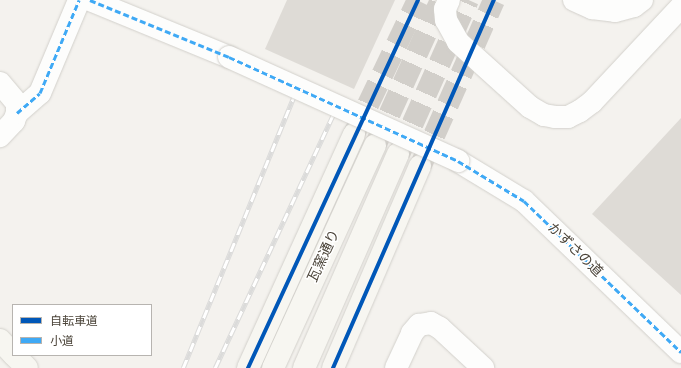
<!DOCTYPE html>
<html>
<head>
<meta charset="utf-8">
<style>
	body { margin:0 }
	#map { position:relative; width:681px; height:368px; overflow:hidden; background:#f4f2ee; font-family:"Nunito Sans","Noto Sans JP",sans-serif }
	div>[style] { position:absolute }
	.building>* { inset:0; background:#dedbd6 }
	.secondary-tunnel>* { height:22px; margin-top:-11px; transform-origin:0; background:repeating-linear-gradient(90deg,#d2cfca 0 22px,transparent 0 33px) }
	.roads { filter:drop-shadow(0 0 1px #d2d0cb) drop-shadow(0 0 1px #d2d0cb) }
	.street>* { height:22px; margin:-11px; padding:0 11px; transform-origin:11px; border-radius:11px; background:#fdfdfc }
	.secondary>* { height:22px; margin:-11px; padding:0 11px; transform-origin:11px; border-radius:11px; background:#f7f6f1 }
	.rail>* { height:4.5px; margin-top:-2.25px; transform-origin:0; background:repeating-linear-gradient(90deg,#fff 0 9px,#dbdbda 0 18px); box-sizing:border-box; border-block:1px solid #dbdbda }
	.bridges { filter:drop-shadow(0 0 1px #d2d0cb) drop-shadow(0 0 1px #d2d0cb) }
	.street-bridge>* { height:22px; margin:-11px; padding:0 11px; transform-origin:11px; border-radius:11px; background:#fdfdfc }
	.quiet>* { height:3px; margin-top:-1.5px; transform-origin:0; background:repeating-linear-gradient(90deg,#3fa9f5 0 6px,transparent 0 9px) }
	.cycleway>* { height:4px; margin:-2px; padding:0 2px; transform-origin:2px; border-radius:2px; background:#0057b8 }
	span { translate:-50% -50%; white-space:nowrap; text-align:center; line-height:1.15; -webkit-text-stroke:3px #fff; paint-order:stroke }
	.street-label { font-size:14px; color:#4b4439 }
	.legend { position:absolute; left:12px; top:304px; width:140px; height:52px; box-sizing:border-box; background:#fff; border:1px solid #b7b4b0; margin:0; padding:5px 7px; list-style:none; font-size:12px; color:#4b4439 }
	.legend li { display:flex; align-items:center; gap:8px; height:20px }
	.legend b { width:20px; border:1px solid #b7b4b0 }
</style>
</head>
<body>
<div id="map">
	<div class="building">
		<div style="clip-path:polygon(287px 0,395px 0,354px 89px,265px 49px)"></div>
		<div style="clip-path:polygon(681px 118px,681px 295px,592px 214px)"></div>
	</div>
	<div class="secondary-tunnel">
		<div style="left:354px;top:134px;width:148px;rotate:-64.5deg"></div>
		<div style="left:376px;top:144px;width:158px;rotate:-65.7deg"></div>
		<div style="left:399px;top:154px;width:169px;rotate:-65.9deg"></div>
		<div style="left:421px;top:165px;width:180px;rotate:-66.1deg"></div>
	</div>
	<div class="roads">
		<div class="street">
			<div style="left:90px;top:0;width:150px;rotate:22.3deg"></div>
			<div style="left:449px;top:0;width:10px;rotate:114deg"></div>
			<div style="left:445px;top:9px;width:11px;rotate:85deg"></div>
			<div style="left:446px;top:20px;width:25px;rotate:61deg"></div>
			<div style="left:458px;top:42px;width:97px;rotate:42.1deg"></div>
			<div style="left:530px;top:107px;width:16px;rotate:30deg"></div>
			<div style="left:544px;top:115px;width:11px;rotate:10deg"></div>
			<div style="left:555px;top:117px;width:13px"></div>
			<div style="left:568px;top:117px;width:13px;rotate:-27deg"></div>
			<div style="left:580px;top:111px;width:15px;rotate:-37deg"></div>
			<div style="left:592px;top:102px;width:130px;rotate:-46.9deg"></div>
			<div style="left:574px;top:0;width:20px;rotate:24deg"></div>
			<div style="left:592px;top:8px;width:23px;rotate:7deg"></div>
			<div style="left:615px;top:11px;width:20px;rotate:-15deg"></div>
			<div style="left:634px;top:6px;width:10px;rotate:-37deg"></div>
			<div style="left:0;top:83px;width:26px;rotate:50deg"></div>
			<div style="left:17px;top:103px;width:10px;rotate:90deg"></div>
			<div style="left:17px;top:113px;width:9px;rotate:111deg"></div>
			<div style="left:14px;top:121px;width:21px;rotate:133deg"></div>
			<div style="left:17px;top:113px;width:30px;rotate:-41deg"></div>
			<div style="left:40px;top:93px;width:101px;rotate:-67.2deg"></div>
			<div style="left:458px;top:161px;width:77px;rotate:31.2deg"></div>
			<div style="left:524px;top:201px;width:218px;rotate:43.9deg"></div>
			<div style="left:396px;top:368px;width:38px;rotate:-65deg"></div>
			<div style="left:412px;top:333px;width:11px;rotate:-49deg"></div>
			<div style="left:419px;top:325px;width:12px;rotate:-9deg"></div>
			<div style="left:431px;top:323px;width:10px;rotate:29deg"></div>
			<div style="left:440px;top:328px;width:59px;rotate:42.9deg"></div>
		</div>
		<div class="secondary">
			<div style="left:0;top:340px;width:19px;rotate:47deg"></div>
			<div style="left:14px;top:355px;width:18px;rotate:45deg"></div>
			<div style="left:248px;top:368px;width:257px;rotate:-65.6deg"></div>
			<div style="left:273px;top:368px;width:245px;rotate:-65.4deg"></div>
			<div style="left:304px;top:368px;width:234px;rotate:-66.3deg"></div>
			<div style="left:333px;top:368px;width:220px;rotate:-66.7deg"></div>
		</div>
	</div>
	<div class="rail">
		<div style="left:183px;top:368px;width:299px;rotate:-67.8deg"></div>
		<div style="left:215px;top:368px;width:284px;rotate:-65deg"></div>
	</div>
	<div class="bridges">
		<div class="street-bridge">
			<div style="left:229px;top:57px;width:252px;rotate:24.4deg"></div>
		</div>
	</div>
	<div class="quiet">
		<div style="left:90px;top:0;width:150px;rotate:22.3deg"></div>
		<div style="left:229px;top:57px;width:252px;rotate:24.4deg"></div>
		<div style="left:458px;top:161px;width:77px;rotate:31.2deg"></div>
		<div style="left:524px;top:201px;width:218px;rotate:43.9deg"></div>
		<div style="left:17px;top:113px;width:30px;rotate:-41deg"></div>
		<div style="left:40px;top:93px;width:101px;rotate:-67.2deg"></div>
	</div>
	<div class="cycleway">
		<div style="left:248px;top:368px;width:405px;rotate:-65.2deg"></div>
		<div style="left:333px;top:368px;width:402px;rotate:-66.4deg"></div>
	</div>
	<div class="street-label">
		<span style="left:575px;top:250px;rotate:44deg">かずさの道</span>
		<span style="left:324px;top:256px;rotate:-65deg">瓦窯通り</span>
	</div>
	<ul class="legend">
	<li><b style="height:5px;background:#0057b8"></b>自転車道</li>
	<li><b style="height:5px;background:#3fa9f5"></b>小道</li>
	</ul>
</div>
</body>
</html>
